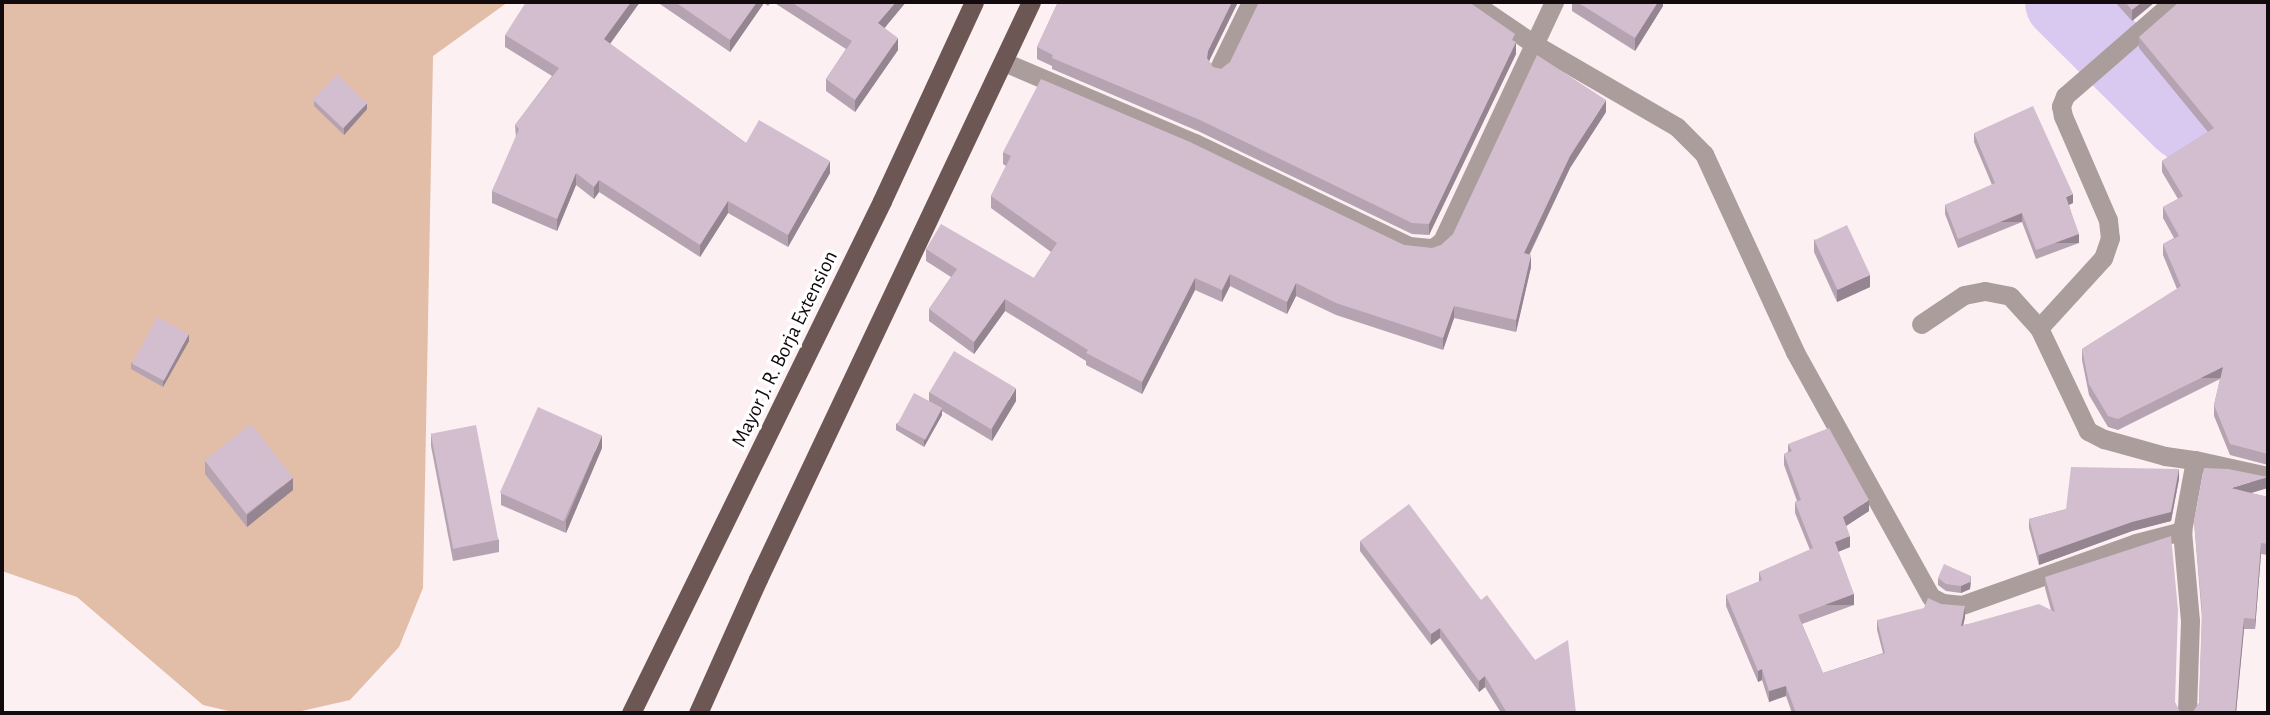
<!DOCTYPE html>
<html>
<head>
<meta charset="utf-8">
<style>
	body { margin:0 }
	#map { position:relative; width:2270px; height:715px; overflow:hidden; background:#fcf0f3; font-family:"Alegreya Sans",sans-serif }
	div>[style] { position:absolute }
	.green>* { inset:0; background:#e2bda7 }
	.river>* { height:75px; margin:-37.5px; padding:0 37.5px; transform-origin:37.5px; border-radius:37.5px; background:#d9c8f0 }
	.minor>* { height:19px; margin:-9.5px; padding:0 9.5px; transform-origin:9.5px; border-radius:9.5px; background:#aa9d9c }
	.primary>* { height:19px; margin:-9.5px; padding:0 9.5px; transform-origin:9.5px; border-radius:9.5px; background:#6d5755 }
	.wall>* { inset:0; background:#b5a3b2 }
	.shaded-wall>* { inset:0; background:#948591; transform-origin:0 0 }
	.building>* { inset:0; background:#d3becf; transform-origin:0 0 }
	span { translate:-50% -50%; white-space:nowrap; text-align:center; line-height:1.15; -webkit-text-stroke:7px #fff; paint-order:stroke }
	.street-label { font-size:21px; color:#130a0d }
	.frame { position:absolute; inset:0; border:4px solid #130a0d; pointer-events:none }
</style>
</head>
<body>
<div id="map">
	<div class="green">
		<div style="clip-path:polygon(2px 2px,508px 2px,433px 56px,423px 588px,399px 647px,350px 700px,293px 713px,237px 713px,203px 705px,77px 597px,2px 571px)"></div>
	</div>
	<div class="river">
		<div style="left:2062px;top:2px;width:169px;rotate:44.8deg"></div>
		<div style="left:2182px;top:121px;width:108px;rotate:37.1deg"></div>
	</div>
	<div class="minor">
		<div style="left:1472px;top:2px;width:75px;rotate:34.1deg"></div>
		<div style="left:1534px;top:44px;width:165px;rotate:30.1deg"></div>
		<div style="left:1677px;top:127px;width:38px;rotate:45deg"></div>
		<div style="left:1704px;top:154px;width:218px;rotate:65.3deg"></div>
		<div style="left:1795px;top:352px;width:280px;rotate:61deg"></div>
		<div style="left:1931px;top:597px;width:13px;rotate:27deg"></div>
		<div style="left:1943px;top:603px;width:19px;rotate:6deg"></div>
		<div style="left:1962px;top:605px;width:185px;rotate:-19.6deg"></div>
		<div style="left:2136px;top:543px;width:48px;rotate:-14.6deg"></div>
		<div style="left:2182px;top:531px;width:90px;rotate:84.9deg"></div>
		<div style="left:2190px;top:621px;width:92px;rotate:91.9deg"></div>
		<div style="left:2173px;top:2px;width:143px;rotate:139deg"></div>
		<div style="left:2065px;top:96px;width:11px;rotate:112deg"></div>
		<div style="left:2061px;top:106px;width:10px;rotate:79deg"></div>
		<div style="left:2063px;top:116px;width:113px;rotate:66.6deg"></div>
		<div style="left:2108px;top:220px;width:18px;rotate:84deg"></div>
		<div style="left:2110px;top:238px;width:21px;rotate:109deg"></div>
		<div style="left:2103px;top:258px;width:95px;rotate:132.4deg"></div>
		<div style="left:2039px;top:328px;width:114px;rotate:64.6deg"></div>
		<div style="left:2088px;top:431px;width:18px;rotate:27deg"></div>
		<div style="left:2104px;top:439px;width:63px;rotate:15.6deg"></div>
		<div style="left:2165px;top:456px;width:30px;rotate:8deg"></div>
		<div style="left:1004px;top:62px;width:207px;rotate:23deg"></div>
		<div style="left:1195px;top:143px;width:237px;rotate:25.7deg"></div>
		<div style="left:1409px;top:246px;width:24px;rotate:5deg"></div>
		<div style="left:1433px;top:248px;width:11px;rotate:-38deg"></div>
		<div style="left:1442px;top:241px;width:264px;rotate:-64.9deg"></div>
		<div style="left:1219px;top:68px;width:73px;rotate:-64.1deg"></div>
		<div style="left:1921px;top:324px;width:52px;rotate:-34deg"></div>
		<div style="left:1964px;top:295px;width:21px;rotate:-11deg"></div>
		<div style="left:1985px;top:291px;width:25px;rotate:11deg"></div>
		<div style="left:2010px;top:296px;width:43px;rotate:47.8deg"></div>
		<div style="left:2182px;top:531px;width:72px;rotate:-79.6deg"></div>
		<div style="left:2195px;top:460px;width:75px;rotate:12.4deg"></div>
	</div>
	<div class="primary">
		<div style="left:631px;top:713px;width:570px;rotate:-63.88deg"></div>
		<div style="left:882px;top:201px;width:219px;rotate:-65.2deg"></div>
		<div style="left:698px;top:713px;width:147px;rotate:-65.9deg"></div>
		<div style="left:758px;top:579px;width:638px;rotate:-64.68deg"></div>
	</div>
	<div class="wall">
		<div style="clip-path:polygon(640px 2px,610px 44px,746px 143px,830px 173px,788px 247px,728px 213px,700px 257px,599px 192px,594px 199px,576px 185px,557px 231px,492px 203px,492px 191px,516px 138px,515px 125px,552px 76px,505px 47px,505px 35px)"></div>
		<div style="clip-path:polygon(657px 2px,771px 2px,768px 6px,764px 3px,730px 52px)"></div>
		<div style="clip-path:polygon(773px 2px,906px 2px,884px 28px,898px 50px,855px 112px,826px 91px,826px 79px,846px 49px)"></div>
		<div style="clip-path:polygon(1058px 2px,1238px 2px,1209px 61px,1213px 67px,1221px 69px,1515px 41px,1516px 54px,1429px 235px,1412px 234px,1200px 132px,1052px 69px,1052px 66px,1037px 59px,1037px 47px)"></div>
		<div style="clip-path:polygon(1572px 2px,1663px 2px,1663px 6px,1635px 51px,1572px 11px)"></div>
		<div style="clip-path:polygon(2115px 2px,2155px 2px,2132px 21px)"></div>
		<div style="clip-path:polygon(2268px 2px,2268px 465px,2230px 455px,2214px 416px,2214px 405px,2220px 379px,2118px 430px,2108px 427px,2089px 395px,2082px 360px,2082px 349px,2177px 289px,2163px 255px,2163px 244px,2174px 238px,2163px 218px,2163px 207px,2178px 199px,2162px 172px,2162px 161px,2208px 132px,2139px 48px,2139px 37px)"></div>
		<div style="clip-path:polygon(314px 100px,367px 109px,344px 135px,314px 106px)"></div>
		<div style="clip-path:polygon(1606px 112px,1570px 168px,1530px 254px,1531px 267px,1516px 332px,1454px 318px,1443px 350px,1336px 315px,1296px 296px,1287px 314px,1230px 286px,1222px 302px,1195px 290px,1142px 394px,1086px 365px,1086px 361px,1005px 311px,974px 354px,929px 321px,929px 309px,951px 277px,926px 261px,926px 249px,1034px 278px,1051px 252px,991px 208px,991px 196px,1006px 166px,1003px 164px,1003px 152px,1404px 245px,1432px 248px,1441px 245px)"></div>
		<div style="clip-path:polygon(1974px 133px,2073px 203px,2069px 205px,2079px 243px,2036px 259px,2022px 222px,1958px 248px,1945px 214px,1945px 205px,1992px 185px,1974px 142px)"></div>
		<div style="clip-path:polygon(1814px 239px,1870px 287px,1837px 302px,1814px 252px)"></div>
		<div style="clip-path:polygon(189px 341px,163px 387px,131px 369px,131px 363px)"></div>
		<div style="clip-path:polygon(929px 392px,1016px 401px,992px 441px,942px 411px,942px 415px,924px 447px,896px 430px,896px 424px,929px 401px)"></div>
		<div style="clip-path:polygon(431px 433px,499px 540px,499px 552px,453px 561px,431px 446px)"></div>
		<div style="clip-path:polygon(1788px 444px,1869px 511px,1846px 526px,1850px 547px,1838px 552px,1854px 605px,1802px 624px,1823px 673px,1883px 653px,1877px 630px,1877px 620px,1965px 617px,1963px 625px,2051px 610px,2045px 588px,2045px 577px,2175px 703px,2180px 712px,2192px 713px,2199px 703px,2202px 618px,2194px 521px,2251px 493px,2268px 497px,2268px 555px,2261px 554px,2255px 629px,2244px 629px,2236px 713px,1792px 713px,1786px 696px,1769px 702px,1762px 680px,1758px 682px,1726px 606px,1726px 595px,1759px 582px,1759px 572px,1810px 550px,1795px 513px,1795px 502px,1797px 501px,1784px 465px,1784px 454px,1788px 452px)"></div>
		<div style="clip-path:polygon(602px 448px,566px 533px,501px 505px,501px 493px)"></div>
		<div style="clip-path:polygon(205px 461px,293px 490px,247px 527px,205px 474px)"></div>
		<div style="clip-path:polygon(2179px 479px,2171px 521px,2132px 531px,2039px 565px,2029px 528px,2029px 519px)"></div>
		<div style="clip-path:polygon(1360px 541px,1481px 600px,1535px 660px,1576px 713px,1501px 713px,1485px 687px,1479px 692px,1440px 638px,1431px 645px,1360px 551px)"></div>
		<div style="clip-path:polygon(1938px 578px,1971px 583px,1970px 589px,1961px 593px,1946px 591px,1938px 585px)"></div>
	</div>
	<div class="shaded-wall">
		<div style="clip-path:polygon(631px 2px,640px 2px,604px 52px,604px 39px)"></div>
		<div style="clip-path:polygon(757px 2px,764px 2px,764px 3px,730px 52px,730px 40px)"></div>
		<div style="clip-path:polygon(896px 2px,906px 2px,878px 36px,878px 23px)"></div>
		<div style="clip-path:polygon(1232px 2px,1238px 2px,1208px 63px,1207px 58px,1208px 51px)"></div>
		<div style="clip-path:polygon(1658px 2px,1663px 2px,1663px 6px,1635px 51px,1635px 38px)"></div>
		<div style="clip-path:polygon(2142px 2px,2155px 2px,2132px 21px,2132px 10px)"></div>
		<div style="clip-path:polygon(898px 38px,898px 50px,855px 112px,855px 100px)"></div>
		<div style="clip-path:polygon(1516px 42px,1516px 54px,1429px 235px,1429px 224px)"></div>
		<div style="clip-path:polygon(1606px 100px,1606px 112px,1570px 168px,1524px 265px,1524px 253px,1570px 156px)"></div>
		<div style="clip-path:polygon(367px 103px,367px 109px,344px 135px,344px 128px)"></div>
		<div style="clip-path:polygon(830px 161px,830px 173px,788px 247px,788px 235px)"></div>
		<div style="clip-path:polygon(576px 173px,576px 185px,557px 231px,557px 219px)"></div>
		<div style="clip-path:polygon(599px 180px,599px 192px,594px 199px,594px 187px)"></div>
		<div style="clip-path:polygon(2073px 194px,2073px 203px,2066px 206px,2066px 197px)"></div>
		<div style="clip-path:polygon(728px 201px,728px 213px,700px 257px,700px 245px)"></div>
		<div style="left:2022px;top:213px;width:9px;height:69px;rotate:90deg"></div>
		<div style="left:2079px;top:234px;width:9px;height:46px;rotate:90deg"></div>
		<div style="clip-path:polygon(1531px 255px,1531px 267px,1516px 332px,1516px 320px)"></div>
		<div style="clip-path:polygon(1230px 274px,1230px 286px,1222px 302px,1222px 290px)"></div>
		<div style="clip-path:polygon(1870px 275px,1870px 287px,1837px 302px,1837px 289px)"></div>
		<div style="clip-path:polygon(1195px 278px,1195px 290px,1142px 394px,1142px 382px)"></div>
		<div style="clip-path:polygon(1296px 283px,1296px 296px,1287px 314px,1287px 302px)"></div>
		<div style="clip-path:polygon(1005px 299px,1005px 311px,974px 354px,974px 342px)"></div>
		<div style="clip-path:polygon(1454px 306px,1454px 318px,1443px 350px,1443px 338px)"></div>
		<div style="clip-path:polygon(189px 334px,189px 341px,163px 387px,163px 381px)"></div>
		<div style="left:2223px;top:367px;width:11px;height:117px;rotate:90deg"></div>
		<div style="clip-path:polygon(1016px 388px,1016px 401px,992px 441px,992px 429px)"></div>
		<div style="clip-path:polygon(942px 408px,942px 415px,924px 447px,924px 440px)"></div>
		<div style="clip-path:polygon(602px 435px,602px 448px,566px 533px,566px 521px)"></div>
		<div style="clip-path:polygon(2179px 469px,2179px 479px,2171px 521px,2132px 531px,2039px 565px,2039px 555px)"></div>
		<div style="clip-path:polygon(2268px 477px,2268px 488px,2231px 499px,2231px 488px)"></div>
		<div style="clip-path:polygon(293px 478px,293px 490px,247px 527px,247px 515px)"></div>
		<div style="clip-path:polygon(1869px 500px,1869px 511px,1843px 528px,1843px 517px)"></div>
		<div style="clip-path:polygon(1850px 536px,1850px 547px,1835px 553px,1835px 542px)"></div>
		<div style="clip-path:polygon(2261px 543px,2261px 554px,2255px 629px,2255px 619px)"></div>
		<div style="clip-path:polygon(1971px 576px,1970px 589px,1961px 593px,1961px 586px)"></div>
		<div style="left:1854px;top:594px;width:11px;height:60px;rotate:90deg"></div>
		<div style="clip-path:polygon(1965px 606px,1965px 617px,1961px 636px,1961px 626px)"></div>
		<div style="clip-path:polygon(2244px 618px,2244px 629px,2236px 713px,2235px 713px)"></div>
		<div style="clip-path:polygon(1440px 628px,1440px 638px,1431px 645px,1431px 634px)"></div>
		<div style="clip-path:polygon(1762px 669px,1762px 680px,1758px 682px,1758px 671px)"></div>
		<div style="clip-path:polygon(1485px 676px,1485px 687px,1479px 692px,1479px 681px)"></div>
		<div style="clip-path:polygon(1786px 686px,1786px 696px,1769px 702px,1769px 691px)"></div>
	</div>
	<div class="building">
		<div style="clip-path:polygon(526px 2px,631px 2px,604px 39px,746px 143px,759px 120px,830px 161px,788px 235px,728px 201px,700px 245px,599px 180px,594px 187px,576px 173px,557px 219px,492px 191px,519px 129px,515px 125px,559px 68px,505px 35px)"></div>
		<div style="clip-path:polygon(675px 2px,757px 2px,730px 40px)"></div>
		<div style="clip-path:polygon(791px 2px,896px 2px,878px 23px,898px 38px,855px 100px,826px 79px,852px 41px)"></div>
		<div style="clip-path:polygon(1058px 2px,1232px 2px,1208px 51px,1207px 58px,1213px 67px,1221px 69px,1230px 62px,1259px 2px,1469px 2px,1515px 34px,1512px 40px,1516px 42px,1429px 224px,1412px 223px,1200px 120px,1052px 58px,1053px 55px,1037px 47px)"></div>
		<div style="clip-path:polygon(1577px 2px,1658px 2px,1635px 38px)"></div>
		<div style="clip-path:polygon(2125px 2px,2142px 2px,2132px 10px)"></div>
		<div style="clip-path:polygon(2179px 2px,2268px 2px,2268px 454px,2230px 444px,2214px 405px,2223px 367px,2118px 419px,2108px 416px,2089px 384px,2082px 349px,2181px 286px,2163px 244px,2179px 236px,2163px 207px,2183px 196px,2162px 161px,2214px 128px,2139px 37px)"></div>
		<div style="clip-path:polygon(1537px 55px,1606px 100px,1570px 156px,1524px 253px,1531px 255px,1516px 320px,1454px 306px,1443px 338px,1336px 303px,1296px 283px,1287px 302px,1230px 274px,1222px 290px,1195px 278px,1142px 382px,1086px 353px,1088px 350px,1005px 299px,974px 342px,929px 309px,957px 269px,926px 249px,941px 224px,1034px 278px,1057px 243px,991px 196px,1011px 156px,1003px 152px,1041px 79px,1190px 142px,1404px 245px,1432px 248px,1441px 245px,1453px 234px)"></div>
		<div style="left:337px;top:74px;width:42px;height:35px;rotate:44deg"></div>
		<div style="clip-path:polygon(2033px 106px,2073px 194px,2066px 197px,2079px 234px,2036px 250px,2022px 213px,1958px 239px,1945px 205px,1995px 183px,1974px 133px)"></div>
		<div style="left:1847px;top:225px;width:55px;height:36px;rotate:65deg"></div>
		<div style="left:157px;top:317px;width:36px;height:53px;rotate:28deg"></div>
		<div style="left:954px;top:351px;width:72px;height:48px;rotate:31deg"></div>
		<div style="left:914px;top:393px;width:32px;height:36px;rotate:28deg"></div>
		<div style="left:538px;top:407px;width:70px;height:94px;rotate:24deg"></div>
		<div style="left:251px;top:424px;width:68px;height:59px;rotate:52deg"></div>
		<div style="left:476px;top:425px;width:117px;height:46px;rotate:79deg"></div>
		<div style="clip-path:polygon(1829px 428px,1869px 500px,1843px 517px,1850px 536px,1835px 542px,1854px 594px,1798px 615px,1823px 673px,1885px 653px,1877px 620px,1924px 608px,1928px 598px,1941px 604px,1965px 606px,1961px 626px,2039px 604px,2055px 612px,2045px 577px,2171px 536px,2178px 610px,2175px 702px,2180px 712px,2192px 713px,2199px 703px,2202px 610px,2194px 521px,2204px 468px,2228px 469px,2268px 477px,2231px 488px,2268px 497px,2268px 544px,2261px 543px,2255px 619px,2244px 618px,2235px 713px,1796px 713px,1786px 686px,1769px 691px,1762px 669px,1758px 671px,1726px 595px,1762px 580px,1759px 572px,1813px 548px,1795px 502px,1801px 500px,1784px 454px,1792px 451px,1788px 444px)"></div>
		<div style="clip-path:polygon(2071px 467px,2179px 469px,2171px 512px,2132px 522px,2039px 555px,2029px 519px,2066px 509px)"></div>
		<div style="clip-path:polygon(1409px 504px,1481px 600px,1487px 595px,1535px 660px,1568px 640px,1576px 713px,1507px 713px,1485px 676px,1479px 681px,1440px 628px,1431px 634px,1360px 541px)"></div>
		<div style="clip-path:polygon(1944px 564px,1971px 576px,1970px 582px,1961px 586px,1946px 584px,1938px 578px)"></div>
	</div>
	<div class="street-label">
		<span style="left:785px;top:349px;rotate:-64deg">Mayor J. R. Borja Extension</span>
	</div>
	<div class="frame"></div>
</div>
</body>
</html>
